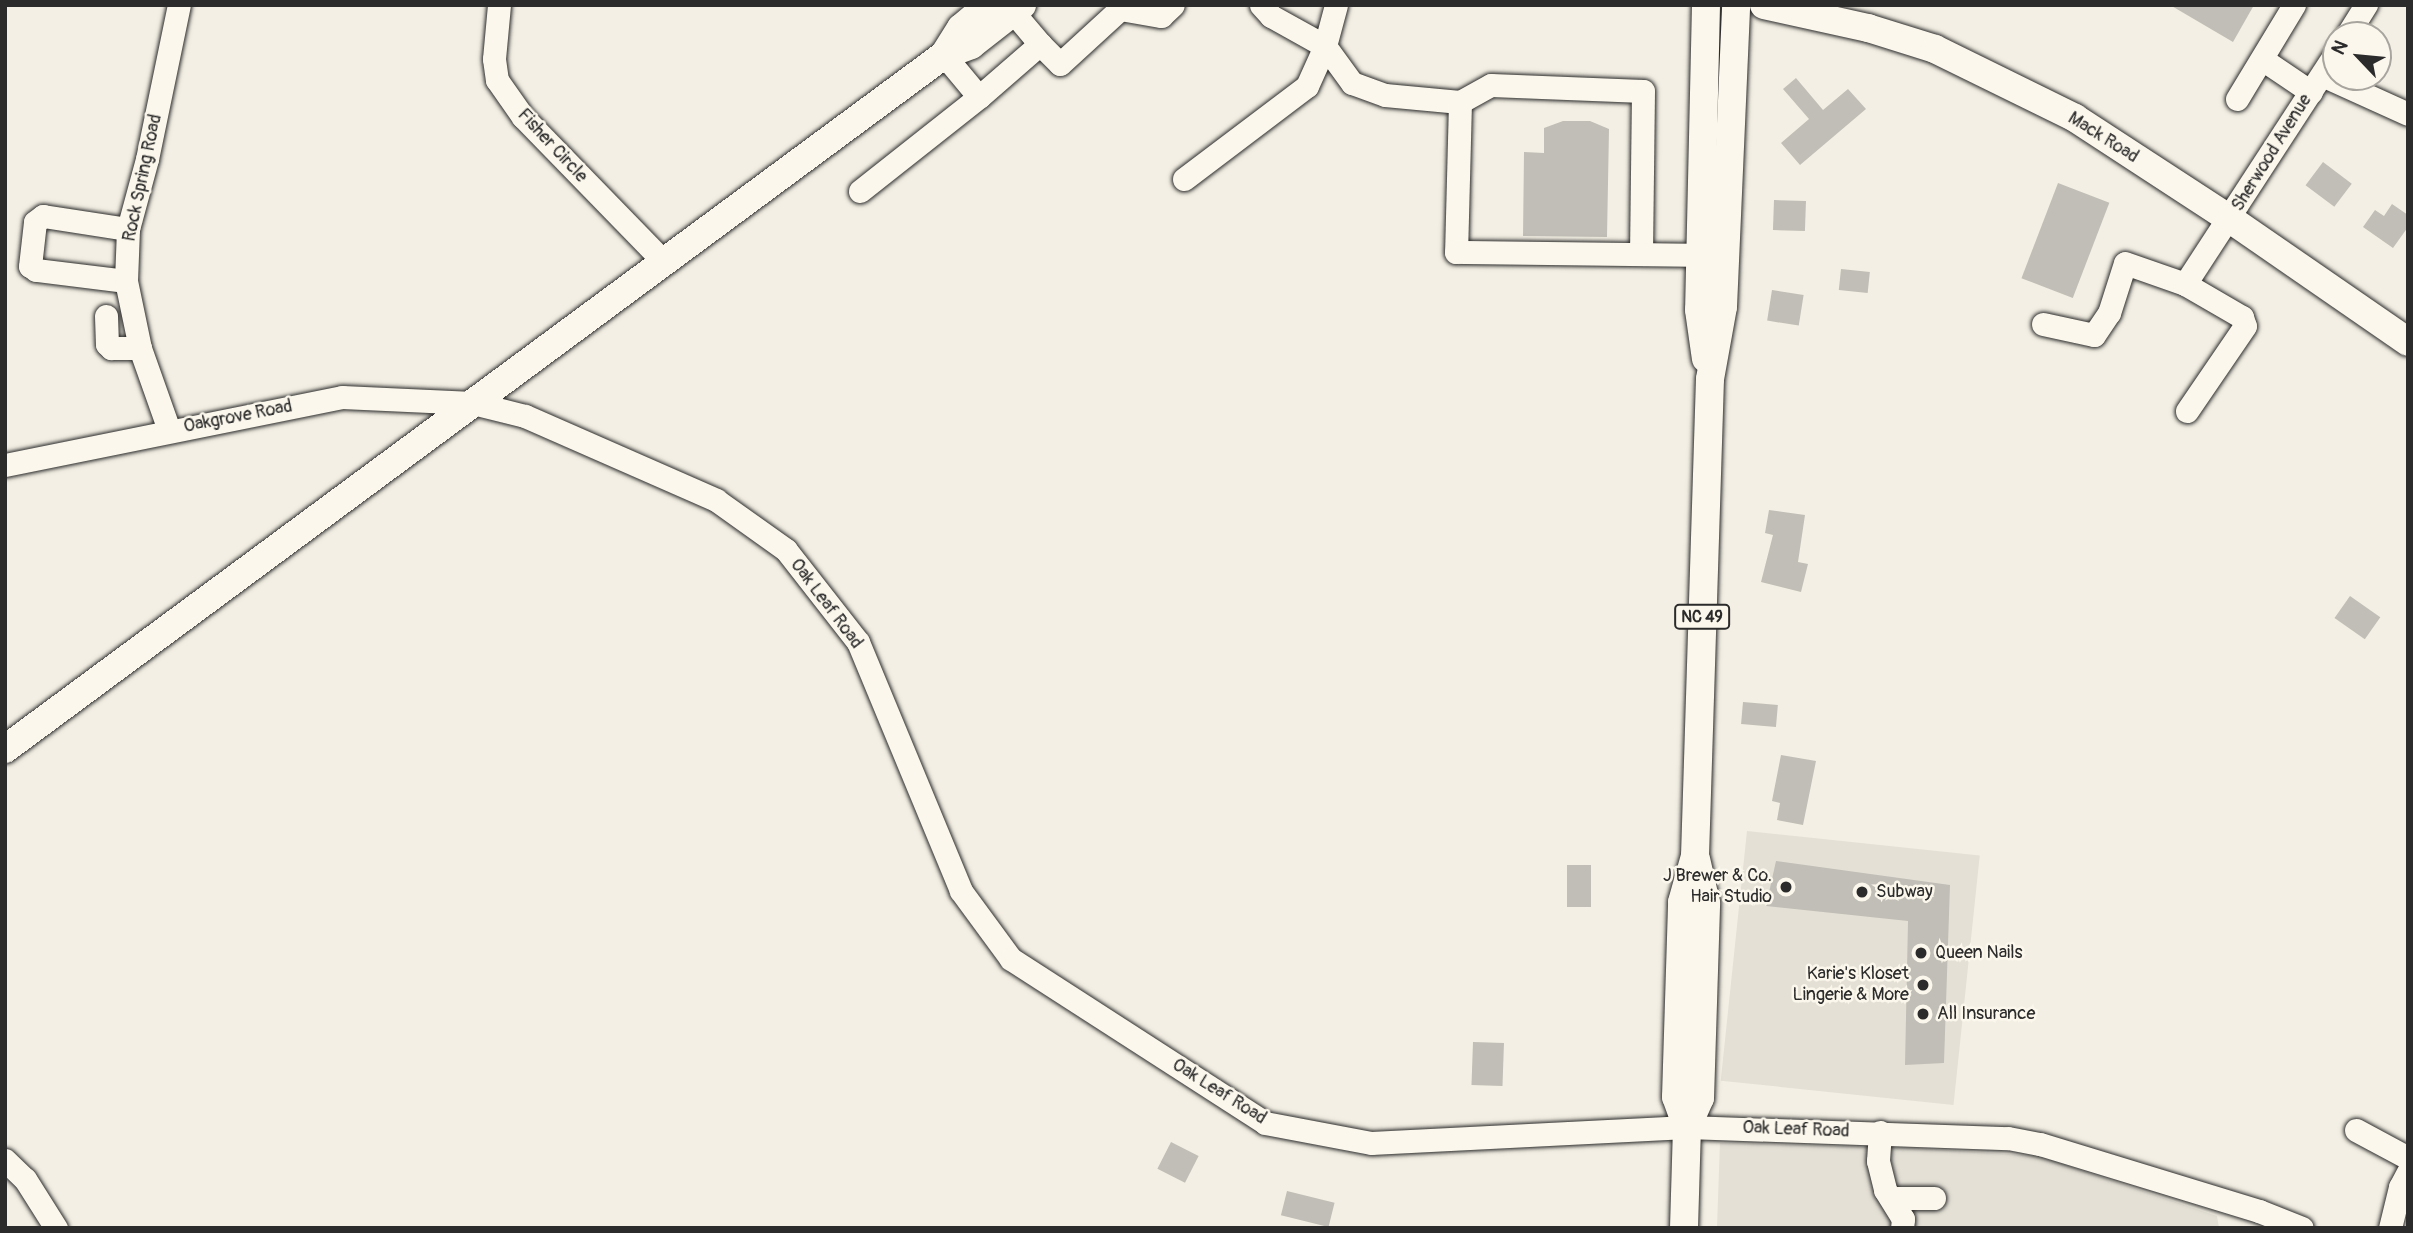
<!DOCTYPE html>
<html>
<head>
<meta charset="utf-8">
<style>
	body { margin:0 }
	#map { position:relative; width:2413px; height:1233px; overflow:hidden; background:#f3efe4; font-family:Pangolin,sans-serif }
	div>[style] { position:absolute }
	.built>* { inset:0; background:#e4e0d6; transform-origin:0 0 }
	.building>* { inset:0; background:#c0beb6; transform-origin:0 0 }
	.roads { filter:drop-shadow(0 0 2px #2b2b2b) drop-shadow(0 0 2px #2b2b2b) }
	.minor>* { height:23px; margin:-11.5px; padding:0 11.5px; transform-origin:11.5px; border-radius:11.5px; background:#fbf7ec }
	.major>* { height:28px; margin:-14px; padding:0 14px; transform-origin:14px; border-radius:14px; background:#fbf7ec }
	.dots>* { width:19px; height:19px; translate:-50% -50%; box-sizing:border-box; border:4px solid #fbf7ec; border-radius:50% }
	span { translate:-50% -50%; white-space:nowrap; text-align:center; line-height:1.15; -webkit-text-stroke:5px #fbf7ec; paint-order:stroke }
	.shield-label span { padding:2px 5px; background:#fbf7ec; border:2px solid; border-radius:5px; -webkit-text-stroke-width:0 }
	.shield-label { font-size:16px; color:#2b2b2b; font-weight:700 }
	.street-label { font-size:18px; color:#2b2b2b }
	.poi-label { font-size:18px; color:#2b2b2b }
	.right { translate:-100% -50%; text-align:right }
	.left { translate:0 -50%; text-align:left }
	.frame { position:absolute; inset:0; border:7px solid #2b2b2b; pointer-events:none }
	.north { position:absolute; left:2322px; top:21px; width:70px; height:70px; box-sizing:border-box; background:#fbf7ec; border:2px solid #a8a59f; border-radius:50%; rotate:296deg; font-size:19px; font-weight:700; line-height:28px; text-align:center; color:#2b2b2b }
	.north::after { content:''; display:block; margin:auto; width:24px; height:32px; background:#2b2b2b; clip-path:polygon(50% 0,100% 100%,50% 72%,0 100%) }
</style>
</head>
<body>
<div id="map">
	<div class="built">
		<div style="left:1747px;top:831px;width:234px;height:251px;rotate:6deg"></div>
		<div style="clip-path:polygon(1720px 1143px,1913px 1148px,2039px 1156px,2217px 1216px,2219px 1228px,1717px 1228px)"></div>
	</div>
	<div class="building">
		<div style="clip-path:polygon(2170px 5px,2254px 5px,2233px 42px)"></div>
		<div style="clip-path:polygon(1796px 78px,1823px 110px,1848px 89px,1866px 109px,1800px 165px,1781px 143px,1809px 119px,1783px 89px)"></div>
		<div style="clip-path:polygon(1563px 121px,1590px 121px,1609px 129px,1607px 237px,1523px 236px,1524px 152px,1544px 153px,1544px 128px)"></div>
		<div style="left:2323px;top:162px;width:36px;height:29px;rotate:37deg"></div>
		<div style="left:2058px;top:183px;width:55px;height:102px;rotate:21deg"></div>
		<div style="left:1774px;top:200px;width:32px;height:30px;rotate:2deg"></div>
		<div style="clip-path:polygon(2392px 204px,2408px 215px,2408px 227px,2393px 248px,2363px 227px,2375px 210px,2384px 216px)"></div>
		<div style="left:1841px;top:269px;width:29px;height:21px;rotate:6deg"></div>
		<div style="left:1772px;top:290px;width:32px;height:31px;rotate:9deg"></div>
		<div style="clip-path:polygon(1769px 510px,1805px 515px,1798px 562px,1808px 564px,1801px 592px,1761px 582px,1773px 535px,1765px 533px)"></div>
		<div style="left:2350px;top:596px;width:37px;height:27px;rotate:35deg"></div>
		<div style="left:1743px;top:702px;width:35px;height:22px;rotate:5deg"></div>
		<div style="clip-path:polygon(1781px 755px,1816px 761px,1803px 825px,1777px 820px,1780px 803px,1772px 801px)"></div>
		<div style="clip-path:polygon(1776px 861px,1950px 885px,1944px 1063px,1905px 1065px,1908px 921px,1766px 906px)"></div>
		<div style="left:1567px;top:865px;width:24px;height:42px"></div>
		<div style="left:1473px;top:1042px;width:31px;height:43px;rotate:2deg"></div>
		<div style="left:1171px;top:1142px;width:31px;height:30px;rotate:27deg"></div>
		<div style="left:1287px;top:1191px;width:49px;height:25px;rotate:14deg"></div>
	</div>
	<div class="roads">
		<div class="minor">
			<div style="left:499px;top:5px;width:54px;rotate:95.3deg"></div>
			<div style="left:494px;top:59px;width:21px;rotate:82deg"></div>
			<div style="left:497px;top:80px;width:45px;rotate:54.9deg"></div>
			<div style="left:523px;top:117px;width:202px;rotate:45.8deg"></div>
			<div style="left:1261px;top:5px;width:15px;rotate:48deg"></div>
			<div style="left:1271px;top:16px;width:62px;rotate:29.1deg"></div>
			<div style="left:1325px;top:46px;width:42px;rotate:-75deg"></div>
			<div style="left:2347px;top:35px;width:36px;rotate:-58deg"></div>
			<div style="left:1040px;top:44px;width:28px;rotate:45deg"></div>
			<div style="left:1060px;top:64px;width:81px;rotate:-42.5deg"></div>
			<div style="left:1120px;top:9px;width:42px;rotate:9.7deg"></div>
			<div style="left:1161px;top:16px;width:16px;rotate:-43deg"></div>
			<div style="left:2262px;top:59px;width:59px;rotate:34deg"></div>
			<div style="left:2322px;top:75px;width:94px;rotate:24.4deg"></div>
			<div style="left:979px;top:97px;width:81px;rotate:-41deg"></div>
			<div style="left:1040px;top:44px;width:42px;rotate:-130.2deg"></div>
			<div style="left:2237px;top:99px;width:110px;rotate:-58.8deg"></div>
			<div style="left:1460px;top:102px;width:35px;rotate:-29deg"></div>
			<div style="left:1491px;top:85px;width:152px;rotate:2.3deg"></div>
			<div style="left:1643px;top:91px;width:163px;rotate:90.7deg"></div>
			<div style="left:1184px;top:179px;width:154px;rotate:-37.1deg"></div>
			<div style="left:1307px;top:86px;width:44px;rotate:-65.8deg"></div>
			<div style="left:1325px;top:46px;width:46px;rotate:53.9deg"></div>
			<div style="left:1352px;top:83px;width:35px;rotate:20deg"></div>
			<div style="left:1385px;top:95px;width:75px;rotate:5.3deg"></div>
			<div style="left:1460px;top:102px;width:150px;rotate:91.5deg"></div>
			<div style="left:1456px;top:252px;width:244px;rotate:0.7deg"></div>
			<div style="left:860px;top:191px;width:152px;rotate:-38.3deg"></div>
			<div style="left:979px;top:97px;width:55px;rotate:-129.8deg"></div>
			<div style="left:126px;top:281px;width:91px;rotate:-173deg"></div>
			<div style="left:36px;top:270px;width:7px;rotate:-146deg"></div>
			<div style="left:30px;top:266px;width:44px;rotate:-83.5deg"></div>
			<div style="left:35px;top:222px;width:10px;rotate:-37deg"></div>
			<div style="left:43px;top:216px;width:86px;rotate:8.7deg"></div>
			<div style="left:2185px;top:284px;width:66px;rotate:30.1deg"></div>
			<div style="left:2242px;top:317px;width:9px;rotate:72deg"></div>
			<div style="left:2245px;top:326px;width:103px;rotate:124.3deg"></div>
			<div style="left:106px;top:316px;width:28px;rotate:88deg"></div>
			<div style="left:107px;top:344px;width:6px;rotate:45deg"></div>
			<div style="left:111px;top:348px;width:29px"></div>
			<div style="left:2043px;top:324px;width:52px;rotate:12.2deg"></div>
			<div style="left:2094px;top:335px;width:27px;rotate:-56deg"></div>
			<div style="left:2109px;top:313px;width:52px;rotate:-72.3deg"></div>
			<div style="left:2125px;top:263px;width:64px;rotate:19.3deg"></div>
			<div style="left:2185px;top:284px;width:277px;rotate:-56.9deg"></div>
			<div style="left:169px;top:430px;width:87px;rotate:-109.5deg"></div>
			<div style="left:140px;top:348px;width:68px;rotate:-101.8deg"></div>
			<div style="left:126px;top:281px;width:52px;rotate:-87.8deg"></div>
			<div style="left:128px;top:229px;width:73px;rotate:-74.8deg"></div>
			<div style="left:147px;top:159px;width:157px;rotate:-78.3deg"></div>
			<div style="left:5px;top:465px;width:344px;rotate:-11.4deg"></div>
			<div style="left:342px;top:397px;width:131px;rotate:2.6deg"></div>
			<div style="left:473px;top:403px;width:54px;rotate:14deg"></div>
			<div style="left:525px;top:416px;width:209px;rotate:23.7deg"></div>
			<div style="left:716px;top:500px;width:86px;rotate:35.5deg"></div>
			<div style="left:786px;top:550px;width:117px;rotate:52deg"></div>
			<div style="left:858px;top:642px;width:269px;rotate:67.5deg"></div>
			<div style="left:961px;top:891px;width:84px;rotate:53.7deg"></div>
			<div style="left:1011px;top:959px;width:302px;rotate:32.8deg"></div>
			<div style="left:1265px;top:1123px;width:108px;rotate:10.7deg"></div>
			<div style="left:1371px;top:1143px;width:316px;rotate:-2.9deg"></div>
			<div style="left:1687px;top:1127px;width:321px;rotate:2deg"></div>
			<div style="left:2008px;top:1138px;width:33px;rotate:11deg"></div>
			<div style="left:2040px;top:1144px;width:229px;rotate:17deg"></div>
			<div style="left:2259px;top:1211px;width:46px;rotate:21.6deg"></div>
			<div style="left:2356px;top:1130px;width:59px;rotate:28.3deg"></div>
			<div style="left:1880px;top:1132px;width:29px;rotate:94deg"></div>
			<div style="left:1878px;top:1161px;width:30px;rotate:76deg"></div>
			<div style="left:1885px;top:1190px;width:34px;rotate:58deg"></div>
			<div style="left:1903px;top:1219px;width:9px;rotate:96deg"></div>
			<div style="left:5px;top:1160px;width:28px;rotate:44deg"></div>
			<div style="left:25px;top:1179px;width:58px;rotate:57.7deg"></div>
			<div style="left:1891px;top:1198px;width:43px"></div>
			<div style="left:2390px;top:1228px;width:42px;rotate:-76.3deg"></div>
			<div style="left:2400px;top:1187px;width:17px;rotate:-62deg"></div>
		</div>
		<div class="major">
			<div style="left:1706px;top:5px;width:305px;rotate:91.3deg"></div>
			<div style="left:1699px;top:310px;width:49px;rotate:81.9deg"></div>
			<div style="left:1764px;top:5px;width:107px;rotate:12.5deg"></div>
			<div style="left:1868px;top:28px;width:70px;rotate:17.4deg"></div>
			<div style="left:1935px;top:49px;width:156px;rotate:26.2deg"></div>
			<div style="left:2075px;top:118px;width:185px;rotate:33.1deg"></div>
			<div style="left:2230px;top:219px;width:216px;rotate:34.6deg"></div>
			<div style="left:944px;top:55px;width:32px;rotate:-58deg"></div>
			<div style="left:961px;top:28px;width:35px;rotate:-40deg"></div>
			<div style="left:5px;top:749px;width:1168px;rotate:-36.47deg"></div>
			<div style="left:944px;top:55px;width:29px;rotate:-20deg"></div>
			<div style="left:971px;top:45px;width:65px;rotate:-38.1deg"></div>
			<div style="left:1687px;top:1127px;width:32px;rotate:-66deg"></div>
			<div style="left:1700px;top:1098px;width:195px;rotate:-88.2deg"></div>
			<div style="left:1706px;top:903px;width:45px;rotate:-102.8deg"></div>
			<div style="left:1684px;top:1228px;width:101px;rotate:-88.3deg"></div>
			<div style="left:1687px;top:1127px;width:32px;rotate:-110deg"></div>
			<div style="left:1676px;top:1097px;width:195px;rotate:-88.2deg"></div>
			<div style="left:1682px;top:902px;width:48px;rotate:-74.2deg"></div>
			<div style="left:1695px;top:856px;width:477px;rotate:-88.2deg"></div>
			<div style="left:1710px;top:379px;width:73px;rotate:-79.8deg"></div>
			<div style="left:1723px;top:307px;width:302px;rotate:-87.5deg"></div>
		</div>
	</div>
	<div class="dots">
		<div style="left:1786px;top:887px;background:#2b2b2b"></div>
		<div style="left:1862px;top:892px;background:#2b2b2b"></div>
		<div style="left:1921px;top:953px;background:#2b2b2b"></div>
		<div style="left:1923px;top:985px;background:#2b2b2b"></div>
		<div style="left:1923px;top:1014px;background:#2b2b2b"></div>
	</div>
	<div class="shield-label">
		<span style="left:1702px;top:617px">NC 49</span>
	</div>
	<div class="street-label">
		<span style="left:2103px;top:138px;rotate:32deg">Mack Road</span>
		<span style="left:552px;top:146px;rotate:47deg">Fisher Circle</span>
		<span style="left:2272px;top:153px;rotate:-58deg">Sherwood Avenue</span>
		<span style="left:143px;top:178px;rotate:-78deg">Rock Spring Road</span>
		<span style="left:238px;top:417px;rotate:-11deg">Oakgrove Road</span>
		<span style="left:826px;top:604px;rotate:53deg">Oak Leaf Road</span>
		<span style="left:1219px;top:1092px;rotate:32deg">Oak Leaf Road</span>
		<span style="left:1796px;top:1130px;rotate:2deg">Oak Leaf Road</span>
	</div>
	<div class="poi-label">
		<span class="right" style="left:1772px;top:887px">J Brewer &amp; Co.<br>Hair Studio</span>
		<span class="left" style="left:1876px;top:892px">Subway</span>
		<span class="left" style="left:1935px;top:953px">Queen Nails</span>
		<span class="right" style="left:1909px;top:985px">Karie's Kloset<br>Lingerie &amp; More</span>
		<span class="left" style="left:1937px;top:1014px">All Insurance</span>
	</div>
	<div class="frame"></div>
	<div class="north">N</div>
</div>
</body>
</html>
